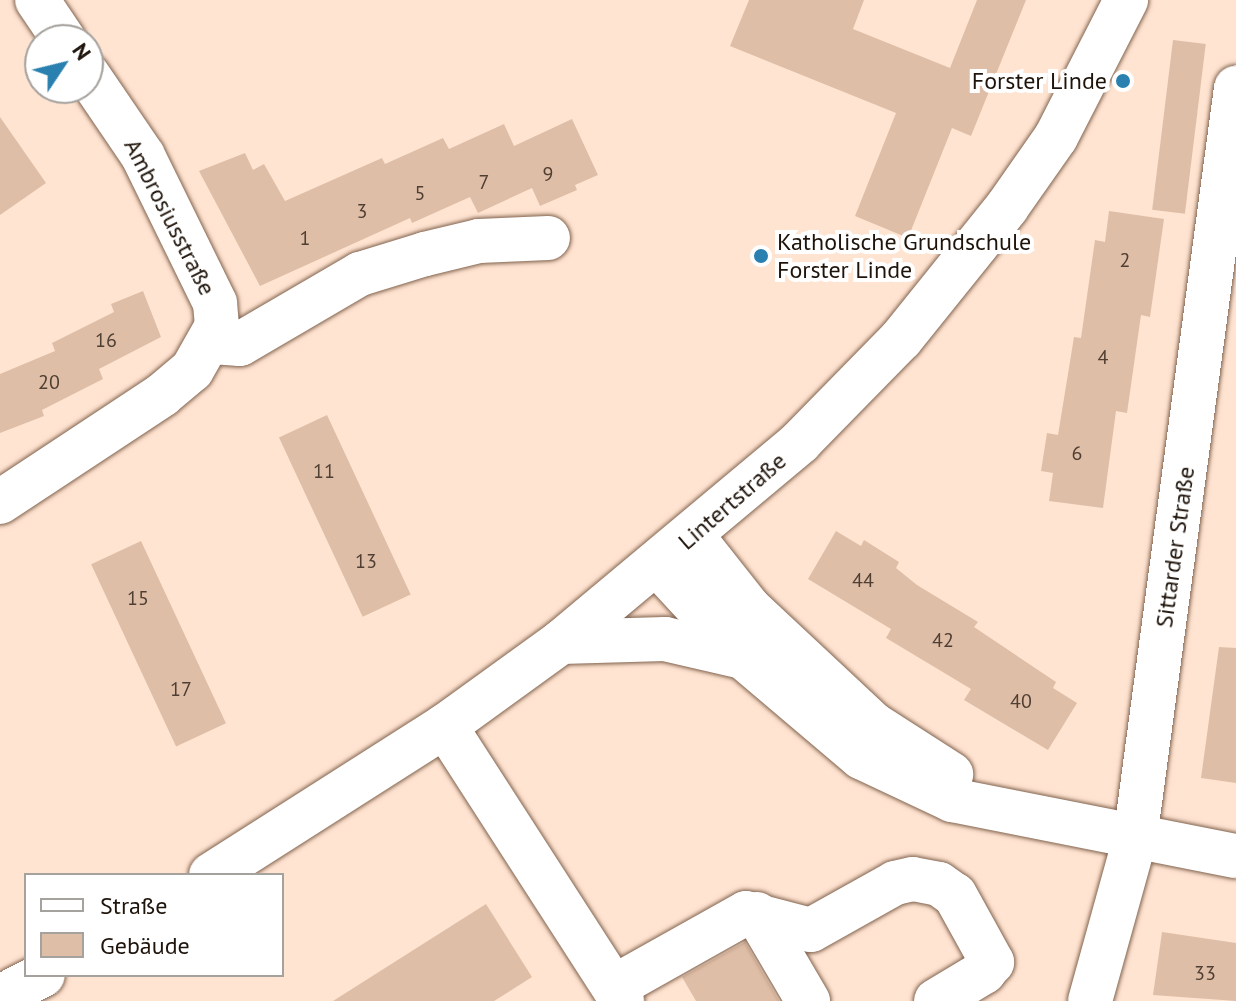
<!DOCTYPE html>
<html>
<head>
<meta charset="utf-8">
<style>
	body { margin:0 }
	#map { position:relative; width:1236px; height:1001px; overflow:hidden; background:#ffe4d1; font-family:"PT Sans",sans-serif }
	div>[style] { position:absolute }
	.building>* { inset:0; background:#dfbea7; transform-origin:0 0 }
	.roads { filter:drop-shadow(0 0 2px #81634e) drop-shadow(0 0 2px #81634e) }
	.minor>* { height:44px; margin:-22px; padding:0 22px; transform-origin:22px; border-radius:22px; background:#fff }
	.major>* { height:44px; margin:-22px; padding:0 22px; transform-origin:22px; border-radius:22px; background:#fff }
	.dots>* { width:22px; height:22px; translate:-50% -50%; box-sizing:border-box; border:4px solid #fff; border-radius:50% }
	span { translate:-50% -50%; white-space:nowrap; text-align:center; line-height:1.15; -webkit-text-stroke:8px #fff; paint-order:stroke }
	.number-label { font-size:20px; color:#4f3e32 }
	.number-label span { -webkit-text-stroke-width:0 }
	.poi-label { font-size:24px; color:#1f140b }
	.right { translate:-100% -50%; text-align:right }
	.left { translate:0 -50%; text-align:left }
	.street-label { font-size:24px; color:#1f140b }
	.legend { position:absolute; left:24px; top:873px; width:260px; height:104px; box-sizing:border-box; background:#fff; border:2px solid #a5a19d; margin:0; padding:10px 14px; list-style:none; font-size:24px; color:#1f140b }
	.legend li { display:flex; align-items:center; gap:16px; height:40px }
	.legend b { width:40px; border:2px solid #a5a19d }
	.north { position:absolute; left:24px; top:24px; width:80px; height:80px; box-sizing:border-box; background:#fff; border:2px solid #a5a19d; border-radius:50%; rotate:55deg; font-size:22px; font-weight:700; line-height:32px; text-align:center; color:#1f140b }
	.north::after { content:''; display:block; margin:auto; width:28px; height:36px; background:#2a80af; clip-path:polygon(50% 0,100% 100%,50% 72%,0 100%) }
</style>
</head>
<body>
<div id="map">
	<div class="building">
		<div style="clip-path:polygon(749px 0,864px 0,853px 29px,950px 68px,977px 0,1026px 0,971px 136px,952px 128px,908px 238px,855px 216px,896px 113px,730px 46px)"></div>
		<div style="left:1173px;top:40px;width:33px;height:171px;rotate:7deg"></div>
		<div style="clip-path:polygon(0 117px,46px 183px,0 215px)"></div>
		<div style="clip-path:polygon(572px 119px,598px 175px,575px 185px,577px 190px,540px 206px,532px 188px,478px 213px,470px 197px,412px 223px,410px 218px,260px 286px,199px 171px,245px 153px,253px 170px,264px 164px,285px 201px,382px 158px,385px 164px,443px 138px,449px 149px,504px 124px,514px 146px)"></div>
		<div style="clip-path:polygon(1109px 211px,1164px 219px,1150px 317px,1141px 315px,1127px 413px,1116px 411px,1103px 508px,1049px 501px,1053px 473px,1041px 471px,1047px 433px,1058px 435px,1074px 337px,1081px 338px,1095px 240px,1105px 242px)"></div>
		<div style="clip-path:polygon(143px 291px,161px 337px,99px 369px,103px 379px,42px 410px,44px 416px,0 433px,0 374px,55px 351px,52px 343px,114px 312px,111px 304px)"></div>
		<div style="left:327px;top:415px;width:198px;height:53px;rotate:65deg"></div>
		<div style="clip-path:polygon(836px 531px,861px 546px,864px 540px,899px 562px,896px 568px,917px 585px,978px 622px,974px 627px,1056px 682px,1053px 688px,1077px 703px,1048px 750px,964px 700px,971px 689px,886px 638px,891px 629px,808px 579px)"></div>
		<div style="left:141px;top:541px;width:201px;height:55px;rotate:65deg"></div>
		<div style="clip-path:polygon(1219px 647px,1236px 648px,1236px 783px,1201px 778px)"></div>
		<div style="clip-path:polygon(486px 904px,532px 977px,494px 1001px,333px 1001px)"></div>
		<div style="clip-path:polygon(1162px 932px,1236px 943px,1236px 1001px,1153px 995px)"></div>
		<div style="clip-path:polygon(745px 942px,779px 1001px,696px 1001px,682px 977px)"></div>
	</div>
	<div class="roads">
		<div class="minor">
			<div style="left:37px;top:0;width:48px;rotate:56deg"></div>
			<div style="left:212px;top:342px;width:28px;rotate:4deg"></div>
			<div style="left:240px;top:344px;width:139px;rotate:-30.3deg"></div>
			<div style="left:360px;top:274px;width:68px;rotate:-17.1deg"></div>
			<div style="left:425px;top:254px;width:56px;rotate:-13.5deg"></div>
			<div style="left:479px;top:241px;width:69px;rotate:-2.5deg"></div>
			<div style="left:0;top:502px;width:194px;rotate:-33.4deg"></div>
			<div style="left:162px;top:395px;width:39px;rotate:-40deg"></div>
			<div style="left:192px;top:370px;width:51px;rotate:-60.4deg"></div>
			<div style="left:217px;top:326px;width:23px;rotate:-95deg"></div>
			<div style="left:215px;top:303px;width:164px;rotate:-116.1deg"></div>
			<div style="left:143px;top:156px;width:98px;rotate:-124.2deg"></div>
			<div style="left:692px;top:536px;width:92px;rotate:51.6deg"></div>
			<div style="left:749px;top:608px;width:170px;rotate:43.1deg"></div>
			<div style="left:873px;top:724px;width:93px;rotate:32.7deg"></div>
			<div style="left:658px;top:565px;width:125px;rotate:47.3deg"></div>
			<div style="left:743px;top:657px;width:155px;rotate:40.3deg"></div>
			<div style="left:861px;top:757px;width:101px;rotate:25.3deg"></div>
			<div style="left:952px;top:800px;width:289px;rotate:11.2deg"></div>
			<div style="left:445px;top:726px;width:327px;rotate:57.2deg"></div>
			<div style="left:757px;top:914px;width:101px;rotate:59.6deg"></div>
			<div style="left:614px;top:987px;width:151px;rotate:-29.3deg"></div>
			<div style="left:746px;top:913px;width:67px;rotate:14.7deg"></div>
			<div style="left:811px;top:930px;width:96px;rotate:-29.2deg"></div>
			<div style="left:895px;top:883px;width:18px;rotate:-13deg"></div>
			<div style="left:913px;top:879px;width:26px;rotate:11deg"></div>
			<div style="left:939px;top:884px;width:19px;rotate:35deg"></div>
			<div style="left:955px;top:895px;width:77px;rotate:61.1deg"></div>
			<div style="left:992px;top:962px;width:13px;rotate:129deg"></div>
			<div style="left:984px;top:972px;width:56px;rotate:148.9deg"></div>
			<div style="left:1090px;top:1001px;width:168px;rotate:-74.5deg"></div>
			<div style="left:1135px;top:839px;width:758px;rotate:-82.34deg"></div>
		</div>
		<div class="major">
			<div style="left:561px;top:642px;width:104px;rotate:-1.7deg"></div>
			<div style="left:665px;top:639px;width:80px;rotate:13deg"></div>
			<div style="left:211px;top:875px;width:277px;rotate:-32.5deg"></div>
			<div style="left:445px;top:726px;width:143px;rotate:-35.9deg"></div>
			<div style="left:561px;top:642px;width:312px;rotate:-39.9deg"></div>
			<div style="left:800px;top:442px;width:144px;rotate:-45.6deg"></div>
			<div style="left:901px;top:339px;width:169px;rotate:-51.2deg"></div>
			<div style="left:1007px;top:207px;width:85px;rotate:-55deg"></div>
			<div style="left:1056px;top:137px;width:154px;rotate:-62.9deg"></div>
			<div style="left:0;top:997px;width:48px;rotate:-27.1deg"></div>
		</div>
	</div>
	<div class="dots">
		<div style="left:1123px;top:81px;background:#2a80af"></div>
		<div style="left:761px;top:256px;background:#2a80af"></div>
	</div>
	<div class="number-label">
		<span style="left:548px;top:174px">9</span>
		<span style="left:484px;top:182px">7</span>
		<span style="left:420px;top:193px">5</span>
		<span style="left:362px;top:211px">3</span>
		<span style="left:305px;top:238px">1</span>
		<span style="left:1125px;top:260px">2</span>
		<span style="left:106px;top:340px">16</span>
		<span style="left:1103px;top:357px">4</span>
		<span style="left:49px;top:382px">20</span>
		<span style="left:1077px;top:453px">6</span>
		<span style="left:324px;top:471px">11</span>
		<span style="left:366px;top:561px">13</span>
		<span style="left:863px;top:580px">44</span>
		<span style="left:138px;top:598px">15</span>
		<span style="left:943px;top:640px">42</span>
		<span style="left:181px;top:689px">17</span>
		<span style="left:1021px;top:701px">40</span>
		<span style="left:1205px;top:973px">33</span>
	</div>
	<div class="poi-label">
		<span class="right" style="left:1107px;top:81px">Forster Linde</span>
		<span class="left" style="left:777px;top:256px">Katholische Grundschule<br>Forster Linde</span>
	</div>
	<div class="street-label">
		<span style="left:170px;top:217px;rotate:63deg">Ambrosiusstraße</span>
		<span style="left:732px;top:501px;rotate:-41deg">Lintertstraße</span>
		<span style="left:1175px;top:547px;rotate:-82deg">Sittarder Straße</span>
	</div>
	<ul class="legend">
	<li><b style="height:10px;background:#fff"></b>Straße</li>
	<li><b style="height:22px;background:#dfbea7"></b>Gebäude</li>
	</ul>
	<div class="north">N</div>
</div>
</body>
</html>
